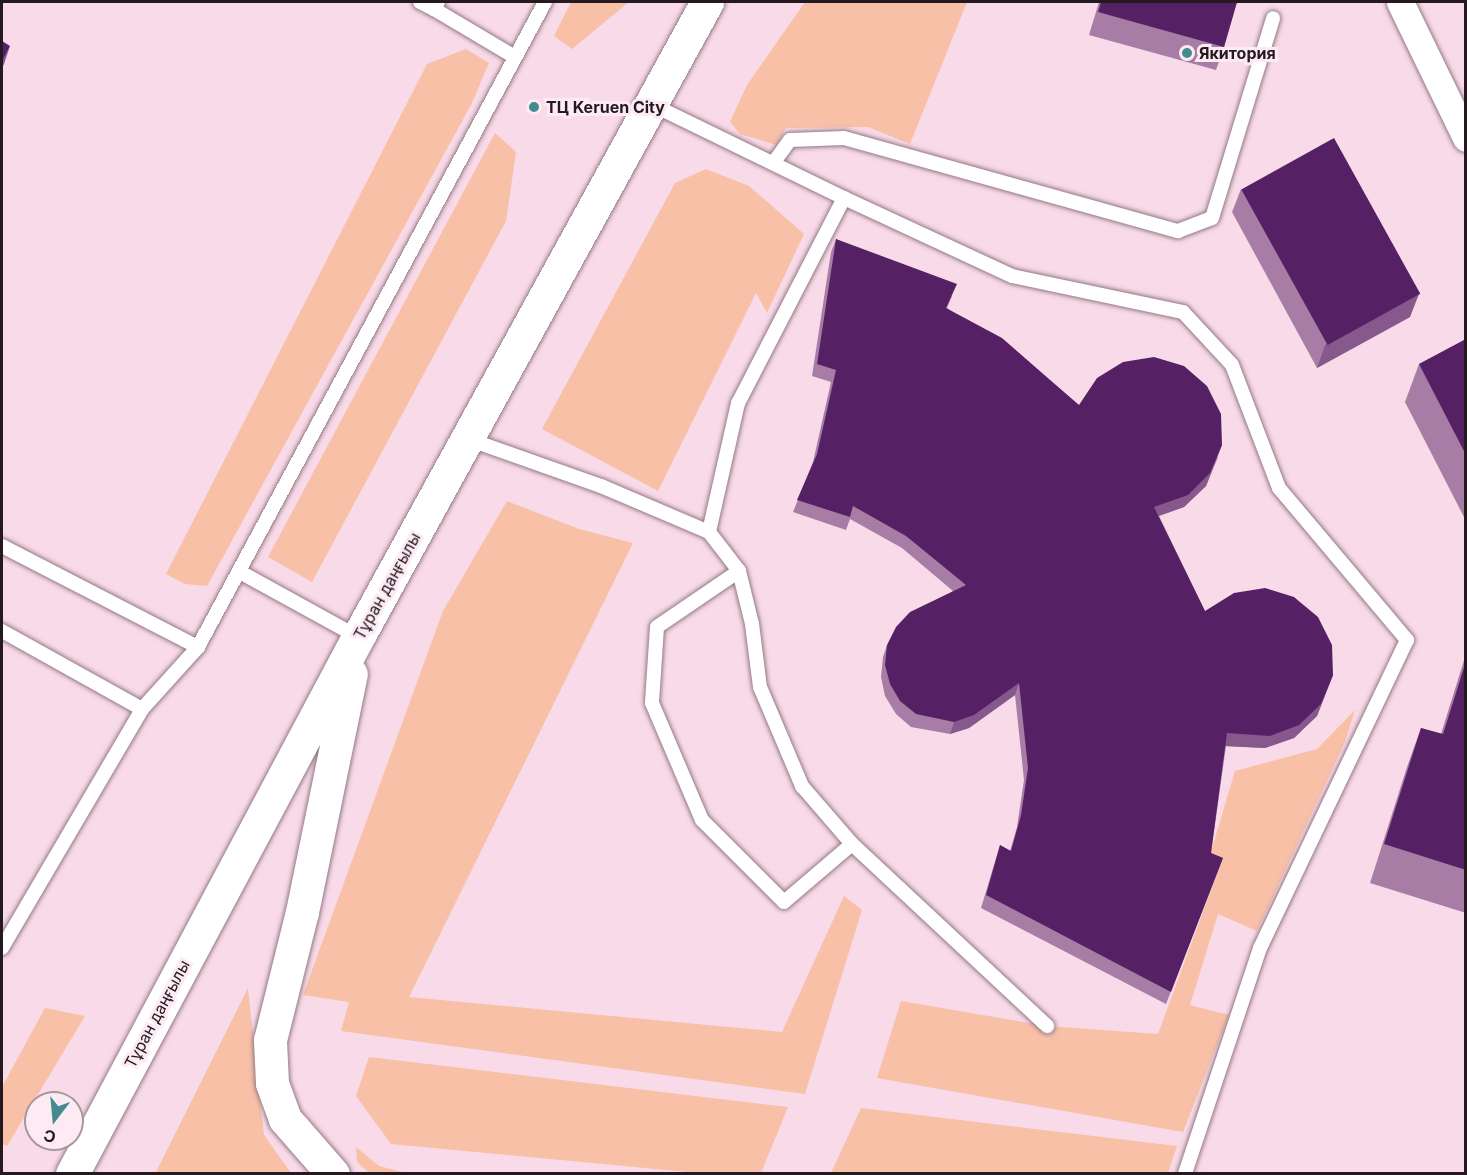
<!DOCTYPE html>
<html>
<head>
<meta charset="utf-8">
<style>
	body { margin:0 }
	#map { position:relative; width:1467px; height:1175px; overflow:hidden; background:#f8dae8; font-family:Inter,sans-serif }
	div>[style] { position:absolute }
	.green>* { inset:0; background:#f8c0a7 }
	.roads { filter:drop-shadow(0 0 2px #947986) drop-shadow(0 0 2px #947986) }
	.lane>* { height:14px; margin:-7px; padding:0 7px; transform-origin:7px; border-radius:7px; background:#fff }
	.street>* { height:27px; margin:-13.5px; padding:0 13.5px; transform-origin:13.5px; border-radius:13.5px; background:#fff }
	.primary>* { height:33px; margin:-16.5px; padding:0 16.5px; transform-origin:16.5px; border-radius:16.5px; background:#fff }
	.wall>* { inset:0; background:#a77da6 }
	.shaded-wall>* { inset:0; background:#87588c }
	.building>* { inset:0; background:#562065; transform-origin:0 0 }
	.dots>* { width:16px; height:16px; translate:-50% -50%; box-sizing:border-box; border:3px solid #fdebf4; border-radius:50% }
	span { translate:-50% -50%; white-space:nowrap; text-align:center; line-height:1.15; -webkit-text-stroke:6px #fdebf4; paint-order:stroke }
	.poi-label { font-size:16px; color:#24191f; font-weight:700 }
	.left { translate:0 -50%; text-align:left }
	.street-label { font-size:16px; color:#24191f }
	.frame { position:absolute; inset:0; border:3px solid #24191f; pointer-events:none }
	.north { position:absolute; left:24px; top:1091px; width:60px; height:60px; box-sizing:border-box; background:#fdebf4; border:2px solid #a6979f; border-radius:50%; rotate:196deg; font-size:16px; font-weight:700; line-height:24px; text-align:center; color:#24191f }
	.north::after { content:''; display:block; margin:auto; width:21px; height:27px; background:#438b8f; clip-path:polygon(50% 0,100% 100%,50% 72%,0 100%) }
</style>
</head>
<body>
<div id="map">
	<div class="green">
		<div style="clip-path:polygon(571px 2px,629px 2px,572px 49px,554px 36px)"></div>
		<div style="clip-path:polygon(805px 2px,967px 2px,910px 144px,868px 127px,786px 128px,776px 145px,740px 134px,730px 122px,747px 85px)"></div>
		<div style="clip-path:polygon(466px 49px,489px 63px,471px 105px,207px 586px,185px 584px,166px 574px,427px 64px)"></div>
		<div style="clip-path:polygon(495px 133px,516px 152px,506px 221px,312px 582px,268px 557px)"></div>
		<div style="clip-path:polygon(706px 169px,749px 186px,804px 234px,767px 313px,756px 293px,658px 491px,542px 429px,675px 183px)"></div>
		<div style="clip-path:polygon(507px 501px,579px 529px,633px 543px,409px 997px,782px 1032px,844px 896px,862px 910px,805px 1094px,341px 1031px,349px 1002px,303px 995px,443px 611px)"></div>
		<div style="clip-path:polygon(1355px 710px,1345px 742px,1257px 931px,1218px 914px,1190px 1005px,1229px 1015px,1183px 1132px,877px 1078px,901px 1001px,1047px 1026px,1158px 1034px,1218px 871px,1207px 865px,1235px 771px,1317px 749px)"></div>
		<div style="clip-path:polygon(248px 988px,264px 1135px,291px 1173px,155px 1174px)"></div>
		<div style="clip-path:polygon(45px 1008px,85px 1016px,7px 1146px,2px 1144px,2px 1087px)"></div>
		<div style="clip-path:polygon(369px 1057px,788px 1107px,761px 1173px,698px 1173px,391px 1144px,356px 1096px)"></div>
		<div style="clip-path:polygon(861px 1108px,1177px 1146px,1168px 1173px,831px 1173px)"></div>
		<div style="clip-path:polygon(356px 1147px,379px 1166px,406px 1173px,369px 1173px,357px 1162px)"></div>
	</div>
	<div class="roads">
		<div class="lane">
			<div style="left:420px;top:2px;width:16px;rotate:27deg"></div>
			<div style="left:434px;top:9px;width:8px;rotate:-60deg"></div>
			<div style="left:434px;top:9px;width:94px;rotate:30.7deg"></div>
			<div style="left:651px;top:104px;width:215px;rotate:26deg"></div>
			<div style="left:844px;top:198px;width:231px;rotate:117.3deg"></div>
			<div style="left:738px;top:403px;width:132px;rotate:102.7deg"></div>
			<div style="left:774px;top:162px;width:27px;rotate:-54deg"></div>
			<div style="left:790px;top:140px;width:54px;rotate:-2.1deg"></div>
			<div style="left:844px;top:138px;width:347px;rotate:15.6deg"></div>
			<div style="left:1178px;top:231px;width:36px;rotate:-21deg"></div>
			<div style="left:1212px;top:218px;width:209px;rotate:-73deg"></div>
			<div style="left:844px;top:198px;width:185px;rotate:24.9deg"></div>
			<div style="left:1012px;top:276px;width:175px;rotate:11.9deg"></div>
			<div style="left:1183px;top:312px;width:72px;rotate:47.2deg"></div>
			<div style="left:1232px;top:365px;width:132px;rotate:69.1deg"></div>
			<div style="left:1279px;top:488px;width:199px;rotate:49.9deg"></div>
			<div style="left:1407px;top:640px;width:341px;rotate:115.5deg"></div>
			<div style="left:1260px;top:948px;width:238px;rotate:108.4deg"></div>
			<div style="left:468px;top:439px;width:141px;rotate:19.5deg"></div>
			<div style="left:601px;top:486px;width:117px;rotate:23.1deg"></div>
			<div style="left:709px;top:532px;width:49px;rotate:52.4deg"></div>
			<div style="left:739px;top:571px;width:99px;rotate:145.7deg"></div>
			<div style="left:657px;top:627px;width:76px;rotate:93.8deg"></div>
			<div style="left:652px;top:703px;width:127px;rotate:66.9deg"></div>
			<div style="left:702px;top:820px;width:116px;rotate:45deg"></div>
			<div style="left:784px;top:902px;width:89px;rotate:-40.5deg"></div>
			<div style="left:852px;top:844px;width:267px;rotate:43deg"></div>
			<div style="left:2px;top:546px;width:220px;rotate:27.3deg"></div>
			<div style="left:739px;top:571px;width:55px;rotate:76.2deg"></div>
			<div style="left:752px;top:624px;width:64px;rotate:82.8deg"></div>
			<div style="left:760px;top:687px;width:108px;rotate:67deg"></div>
			<div style="left:802px;top:786px;width:77px;rotate:49.2deg"></div>
			<div style="left:240px;top:572px;width:135px;rotate:28.8deg"></div>
			<div style="left:2px;top:631px;width:160px;rotate:29.1deg"></div>
			<div style="left:2px;top:948px;width:277px;rotate:-59.6deg"></div>
			<div style="left:142px;top:709px;width:84px;rotate:-47.9deg"></div>
			<div style="left:198px;top:647px;width:732px;rotate:-61.72deg"></div>
		</div>
		<div class="street">
			<div style="left:1400px;top:2px;width:151px;rotate:64.1deg"></div>
		</div>
		<div class="primary">
			<div style="left:72px;top:1174px;width:608px;rotate:-61.96deg"></div>
			<div style="left:358px;top:637px;width:725px;rotate:-61.21deg"></div>
			<div style="left:333px;top:1174px;width:73px;rotate:-131.1deg"></div>
			<div style="left:285px;top:1119px;width:38px;rotate:-110deg"></div>
			<div style="left:272px;top:1083px;width:43px;rotate:-92.7deg"></div>
			<div style="left:270px;top:1040px;width:132px;rotate:-76deg"></div>
			<div style="left:302px;top:912px;width:243px;rotate:-78.4deg"></div>
		</div>
	</div>
	<div class="wall">
		<div style="clip-path:polygon(1099px 2px,1237px 2px,1224px 47px,1216px 70px,1089px 35px)"></div>
		<div style="clip-path:polygon(1241px 189px,1410px 317px,1317px 368px,1232px 212px)"></div>
		<div style="clip-path:polygon(836px 239px,952px 296px,947px 308px,1079px 405px,1218px 457px,1206px 486px,1184px 507px,1159px 516px,1205px 611px,1333px 675px,1317px 716px,1294px 738px,1265px 748px,1226px 746px,1211px 853px,1223px 858px,1166px 1004px,981px 908px,1000px 845px,1010px 851px,1017px 827px,1024px 780px,1015px 695px,969px 728px,950px 734px,911px 727px,896px 714px,885px 696px,881px 677px,883px 657px,887px 645px,953px 591px,902px 548px,850px 519px,846px 530px,793px 512px,813px 462px,831px 382px,812px 376px,831px 252px)"></div>
		<div style="clip-path:polygon(1466px 339px,1466px 521px,1405px 402px,1419px 364px)"></div>
		<div style="clip-path:polygon(1466px 654px,1466px 913px,1370px 883px,1407px 767px,1421px 728px,1441px 734px)"></div>
	</div>
	<div class="shaded-wall">
		<div style="clip-path:polygon(10px 46px,4px 64px,2px 68px,2px 62px)"></div>
		<div style="clip-path:polygon(1419px 294px,1410px 317px,1317px 368px,1325px 345px)"></div>
		<div style="clip-path:polygon(1222px 445px,1206px 486px,1184px 507px,1150px 519px,1154px 507px)"></div>
		<div style="clip-path:polygon(1333px 675px,1317px 716px,1294px 738px,1265px 748px,1223px 746px,1227px 733px)"></div>
		<div style="clip-path:polygon(1019px 683px,1015px 695px,969px 728px,950px 734px,954px 722px)"></div>
	</div>
	<div class="building">
		<div style="clip-path:polygon(1101px 2px,1237px 2px,1224px 47px,1098px 12px)"></div>
		<div style="clip-path:polygon(2px 41px,10px 46px,2px 62px)"></div>
		<div style="left:1334px;top:138px;width:178px;height:106px;rotate:61deg"></div>
		<div style="clip-path:polygon(836px 239px,957px 284px,946px 308px,1002px 338px,1079px 405px,1097px 378px,1123px 362px,1154px 357px,1184px 366px,1207px 386px,1221px 414px,1222px 445px,1210px 473px,1188px 495px,1154px 507px,1205px 611px,1234px 593px,1265px 588px,1294px 597px,1318px 617px,1332px 645px,1333px 675px,1321px 704px,1299px 725px,1270px 736px,1227px 733px,1211px 853px,1223px 858px,1171px 992px,986px 895px,1000px 845px,1011px 851px,1021px 815px,1028px 768px,1019px 683px,974px 715px,954px 722px,916px 714px,900px 701px,890px 684px,885px 665px,887px 645px,896px 627px,910px 612px,966px 585px,906px 536px,853px 506px,850px 517px,797px 500px,817px 454px,836px 370px,817px 364px)"></div>
		<div style="clip-path:polygon(1466px 339px,1466px 455px,1419px 364px)"></div>
		<div style="clip-path:polygon(1466px 661px,1466px 870px,1384px 844px,1421px 728px,1443px 734px)"></div>
	</div>
	<div class="dots">
		<div style="left:1187px;top:53px;background:#438b8f"></div>
		<div style="left:534px;top:107px;background:#438b8f"></div>
	</div>
	<div class="poi-label">
		<span class="left" style="left:1199px;top:53px">Якитория</span>
		<span class="left" style="left:546px;top:107px">ТЦ Keruen City</span>
	</div>
	<div class="street-label">
		<span style="left:387px;top:586px;rotate:-61deg">Тұран даңғылы</span>
		<span style="left:157px;top:1014px;rotate:-62deg">Тұран даңғылы</span>
	</div>
	<div class="frame"></div>
	<div class="north">С</div>
</div>
</body>
</html>
